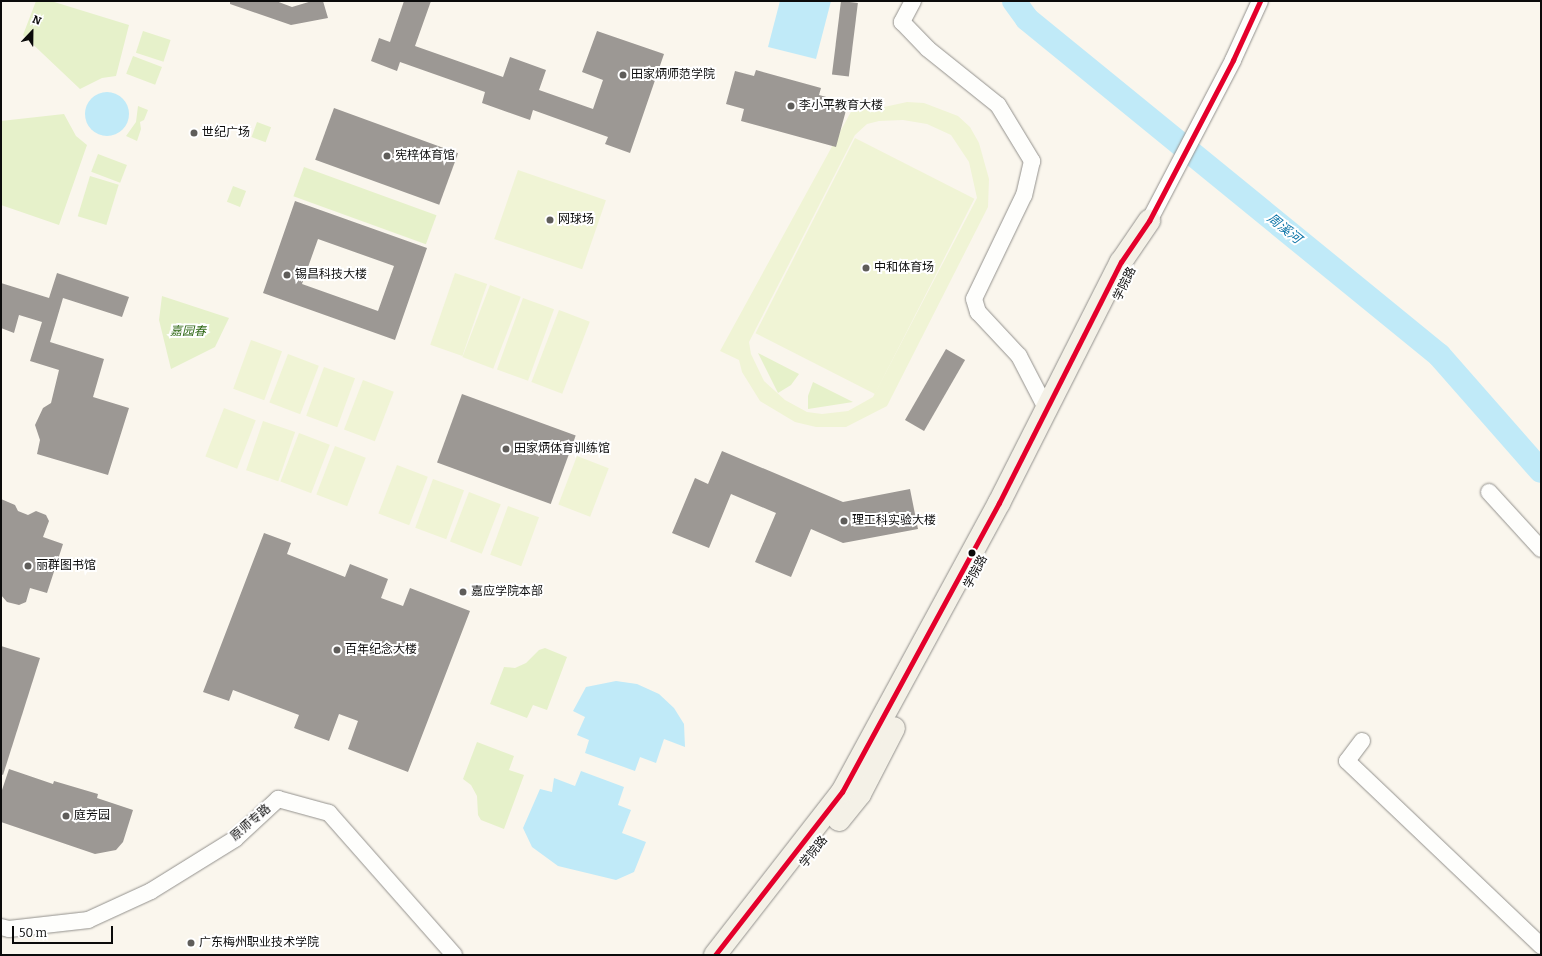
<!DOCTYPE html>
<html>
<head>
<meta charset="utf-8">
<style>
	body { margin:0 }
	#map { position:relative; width:1542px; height:956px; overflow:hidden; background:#faf6ed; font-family:Bitter,"Noto Sans SC",serif }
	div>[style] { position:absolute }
	.green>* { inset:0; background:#e6f1ca; transform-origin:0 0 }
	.pitch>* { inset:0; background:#f0f4d5; transform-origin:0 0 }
	.water>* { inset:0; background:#c0eaf8 }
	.round { border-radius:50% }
	.river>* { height:24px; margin:-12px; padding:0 12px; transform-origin:12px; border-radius:12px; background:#c0eaf8 }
	.building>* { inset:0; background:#9c9894; transform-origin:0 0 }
	.roads { filter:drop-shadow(0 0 1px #93918d) drop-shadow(0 0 1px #93918d) }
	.street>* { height:16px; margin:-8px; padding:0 8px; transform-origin:8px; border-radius:8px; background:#fefefc }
	.secondary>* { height:22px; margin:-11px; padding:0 11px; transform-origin:11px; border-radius:11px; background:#f4f1e7 }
	.bus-1>* { height:5px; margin:-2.5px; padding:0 2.5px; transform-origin:2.5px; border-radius:2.5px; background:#e4002b }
	.dots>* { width:11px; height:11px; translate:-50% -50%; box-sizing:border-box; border:2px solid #fff; border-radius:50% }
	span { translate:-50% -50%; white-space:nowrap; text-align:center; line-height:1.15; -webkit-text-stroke:4px #fff; paint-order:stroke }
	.poi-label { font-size:12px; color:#0b0b0b }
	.left { translate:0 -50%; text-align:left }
	.street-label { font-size:12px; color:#0b0b0b }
	.park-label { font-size:12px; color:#2f6816; font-style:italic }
	.water-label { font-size:13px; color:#0973a7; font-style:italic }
	.frame { position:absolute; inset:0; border:2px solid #0b0b0b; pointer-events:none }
	.north { position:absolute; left:12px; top:12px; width:40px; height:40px; -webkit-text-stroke:3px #fff; paint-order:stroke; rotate:22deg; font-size:11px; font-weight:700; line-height:16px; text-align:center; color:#0b0b0b }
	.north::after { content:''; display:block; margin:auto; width:14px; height:18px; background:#0b0b0b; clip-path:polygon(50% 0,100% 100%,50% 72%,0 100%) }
	.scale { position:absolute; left:12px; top:926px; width:101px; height:18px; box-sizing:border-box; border:2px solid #0b0b0b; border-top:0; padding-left:5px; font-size:12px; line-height:14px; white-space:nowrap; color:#0b0b0b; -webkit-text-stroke:3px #fff; paint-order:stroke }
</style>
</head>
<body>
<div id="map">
	<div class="green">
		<div style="clip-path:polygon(36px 1px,51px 1px,129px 25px,116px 76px,102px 78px,80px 89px,23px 35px)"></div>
		<div style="left:143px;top:31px;width:29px;height:23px;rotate:18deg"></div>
		<div style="left:133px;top:56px;width:31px;height:19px;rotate:21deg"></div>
		<div style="clip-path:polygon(138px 106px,148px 110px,144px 120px,140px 122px,141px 129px,137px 141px,126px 136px,136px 122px)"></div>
		<div style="clip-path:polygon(64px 114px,76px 136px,87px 145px,59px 225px,1px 205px,1px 121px)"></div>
		<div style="left:257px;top:122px;width:15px;height:16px;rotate:20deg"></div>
		<div style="left:98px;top:154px;width:31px;height:19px;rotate:21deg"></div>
		<div style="left:304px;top:167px;width:141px;height:31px;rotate:20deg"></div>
		<div style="left:90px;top:176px;width:30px;height:42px;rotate:17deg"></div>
		<div style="left:233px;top:186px;width:14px;height:17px;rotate:21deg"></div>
		<div style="clip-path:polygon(162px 296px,229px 318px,215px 347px,171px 369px,159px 320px)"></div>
		<div style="clip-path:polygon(758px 353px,799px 374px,791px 385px,778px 393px)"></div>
		<div style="clip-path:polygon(813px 382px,853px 402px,808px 409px,808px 396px)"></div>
		<div style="clip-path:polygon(545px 648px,567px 657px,547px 710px,533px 705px,527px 718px,490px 704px,504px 667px,515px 668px,526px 663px,539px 650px)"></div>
		<div style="clip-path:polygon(477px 742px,514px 756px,509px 770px,524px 775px,504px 829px,481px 820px,478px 815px,477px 796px,471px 785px,463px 779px)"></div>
	</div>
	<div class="pitch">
		<div style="clip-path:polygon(evenodd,858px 99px,875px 109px,907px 102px,924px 103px,958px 116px,970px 127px,979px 143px,989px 179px,988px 207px,887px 406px,846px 427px,816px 427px,795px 422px,760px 401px,742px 372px,739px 360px,720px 351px,858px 99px,879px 121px,903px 120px,927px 124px,951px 135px,969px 162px,977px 198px,873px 397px,848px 411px,822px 414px,807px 412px,785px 400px,764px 381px,751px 354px,749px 342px,855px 135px,867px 124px,879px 121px)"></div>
		<div style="left:855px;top:138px;width:134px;height:219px;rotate:27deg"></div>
		<div style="left:518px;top:170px;width:93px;height:73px;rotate:19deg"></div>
		<div style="left:455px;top:273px;width:34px;height:76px;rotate:19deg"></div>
		<div style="left:490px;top:285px;width:33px;height:77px;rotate:21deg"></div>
		<div style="left:523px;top:298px;width:33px;height:76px;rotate:20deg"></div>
		<div style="left:559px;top:310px;width:33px;height:77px;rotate:21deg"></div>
		<div style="left:251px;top:340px;width:33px;height:52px;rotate:20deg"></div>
		<div style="left:288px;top:354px;width:33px;height:52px;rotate:21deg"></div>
		<div style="left:324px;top:367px;width:33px;height:52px;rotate:20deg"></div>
		<div style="left:363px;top:380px;width:33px;height:53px;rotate:21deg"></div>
		<div style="left:224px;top:408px;width:34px;height:52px;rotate:21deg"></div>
		<div style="left:263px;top:421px;width:34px;height:52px;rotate:19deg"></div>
		<div style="left:299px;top:433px;width:33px;height:52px;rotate:21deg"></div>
		<div style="left:335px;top:446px;width:33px;height:52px;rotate:21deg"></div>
		<div style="left:577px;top:456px;width:34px;height:52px;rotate:21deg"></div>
		<div style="left:397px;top:465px;width:33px;height:52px;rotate:21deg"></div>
		<div style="left:433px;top:479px;width:33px;height:52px;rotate:20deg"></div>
		<div style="left:469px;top:492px;width:34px;height:53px;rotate:21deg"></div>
		<div style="left:508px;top:506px;width:33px;height:52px;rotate:20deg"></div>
	</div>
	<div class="water">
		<div style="clip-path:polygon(780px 1px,831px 1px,816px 59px,768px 47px)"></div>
		<div class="round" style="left:85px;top:92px;width:44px;height:44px"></div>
		<div style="clip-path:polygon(616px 681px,637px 684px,659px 694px,674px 708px,684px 724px,685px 747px,664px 739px,656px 763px,640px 757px,635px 771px,585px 753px,589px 740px,577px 735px,585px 717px,573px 711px,586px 687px)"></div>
		<div style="clip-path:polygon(581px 771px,624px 787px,618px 805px,631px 810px,622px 833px,646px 842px,634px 872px,616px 880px,558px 866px,532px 847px,523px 828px,540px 789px,552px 792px,554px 778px,575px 786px)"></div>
	</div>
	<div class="river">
		<div style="left:1014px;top:1px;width:22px;rotate:54deg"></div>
		<div style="left:1027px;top:19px;width:532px;rotate:39.2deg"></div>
		<div style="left:1439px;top:355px;width:154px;rotate:48.7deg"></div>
	</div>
	<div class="building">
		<div style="clip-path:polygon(230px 1px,276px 1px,292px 7px,312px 1px,323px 1px,328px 18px,291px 25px,230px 4px)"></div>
		<div style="clip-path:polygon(404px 1px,431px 1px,415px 46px,503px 77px,510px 57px,546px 70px,539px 90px,593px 109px,603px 80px,582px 72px,597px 31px,664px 54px,630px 153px,605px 144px,608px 137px,533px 110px,530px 120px,482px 103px,485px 92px,400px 62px,397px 71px,371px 61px,379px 38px,390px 42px)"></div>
		<div style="left:841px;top:1px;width:17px;height:74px;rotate:7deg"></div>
		<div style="clip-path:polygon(756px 70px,821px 88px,819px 95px,848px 103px,836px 147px,741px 121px,744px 109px,726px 104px,735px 71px,754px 76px)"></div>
		<div style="left:334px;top:108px;width:132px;height:55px;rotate:20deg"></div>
		<div style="clip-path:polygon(evenodd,295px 201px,427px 248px,395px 340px,263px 293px,295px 201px,318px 239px,394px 266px,378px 311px,302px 284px,318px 239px)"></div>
		<div style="clip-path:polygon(57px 273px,129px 297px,122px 317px,63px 298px,50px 342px,104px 359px,93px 397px,129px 408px,108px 475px,37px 454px,40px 440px,35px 425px,43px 408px,51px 403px,59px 370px,30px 361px,42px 322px,19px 315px,14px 333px,1px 328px,1px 283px,49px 298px)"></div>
		<div style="left:946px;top:349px;width:22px;height:82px;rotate:30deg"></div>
		<div style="left:462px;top:394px;width:121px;height:73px;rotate:20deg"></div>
		<div style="clip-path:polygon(722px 451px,843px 502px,910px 489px,918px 529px,843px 543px,811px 529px,791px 577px,755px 562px,776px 513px,731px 494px,709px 548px,672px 533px,695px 478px,708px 484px)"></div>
		<div style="clip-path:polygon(1px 499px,15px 505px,18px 511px,28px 515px,36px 511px,46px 515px,49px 521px,43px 537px,63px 544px,47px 593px,30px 588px,26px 602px,19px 605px,7px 602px,1px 595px)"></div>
		<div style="clip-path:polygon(264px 533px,291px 543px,287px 554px,345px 577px,350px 564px,388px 579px,381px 598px,403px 606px,410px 588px,470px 611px,408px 772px,348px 749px,358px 721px,339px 714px,329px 741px,294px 728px,299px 715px,233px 690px,229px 701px,203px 692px)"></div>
		<div style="clip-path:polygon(1px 646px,40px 658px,3px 775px,1px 774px)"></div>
		<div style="clip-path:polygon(9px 769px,53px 784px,54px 781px,98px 794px,97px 798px,133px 810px,123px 842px,116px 850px,95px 854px,1px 822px,1px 793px)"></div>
	</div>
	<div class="roads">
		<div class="street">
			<div style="left:913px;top:1px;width:24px;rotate:118deg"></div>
			<div style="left:902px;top:22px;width:37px;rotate:46deg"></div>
			<div style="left:928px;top:49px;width:90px;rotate:38.7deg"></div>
			<div style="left:998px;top:105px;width:66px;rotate:58.7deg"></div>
			<div style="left:1032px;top:161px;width:35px;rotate:103deg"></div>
			<div style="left:1024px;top:195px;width:115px;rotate:115.7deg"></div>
			<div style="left:974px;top:299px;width:14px;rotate:73deg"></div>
			<div style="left:978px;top:312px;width:60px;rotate:47deg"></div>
			<div style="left:1019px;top:356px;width:61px;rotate:62.6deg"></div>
			<div style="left:1149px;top:221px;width:182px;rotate:-62.4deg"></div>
			<div style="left:1233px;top:60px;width:65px;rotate:-65.4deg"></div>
			<div style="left:1489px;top:492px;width:77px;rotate:47.6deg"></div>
			<div style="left:1362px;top:741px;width:25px;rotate:127deg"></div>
			<div style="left:1347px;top:761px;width:268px;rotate:43.6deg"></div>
			<div style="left:1px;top:927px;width:8px;rotate:14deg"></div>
			<div style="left:9px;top:929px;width:80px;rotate:-6.5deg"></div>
			<div style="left:88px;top:920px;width:69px;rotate:-24.7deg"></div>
			<div style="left:151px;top:891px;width:99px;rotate:-31.8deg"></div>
			<div style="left:235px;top:839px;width:59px;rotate:-42.9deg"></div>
			<div style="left:278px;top:799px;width:53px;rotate:15.4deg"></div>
			<div style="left:329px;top:813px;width:189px;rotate:48.6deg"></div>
		</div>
		<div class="secondary">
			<div style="left:839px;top:820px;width:33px;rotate:-51deg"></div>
			<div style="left:860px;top:794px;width:74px;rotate:-62.7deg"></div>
			<div style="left:715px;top:955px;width:207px;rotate:-52.1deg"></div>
			<div style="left:842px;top:792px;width:329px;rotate:-61.5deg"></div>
			<div style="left:999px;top:503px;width:270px;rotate:-63.2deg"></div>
			<div style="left:1121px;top:262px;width:50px;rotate:-55.7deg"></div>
		</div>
	</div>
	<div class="bus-1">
		<div style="left:715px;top:955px;width:207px;rotate:-52.1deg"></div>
		<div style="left:842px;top:792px;width:329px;rotate:-61.5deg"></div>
		<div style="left:999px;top:503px;width:270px;rotate:-63.2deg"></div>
		<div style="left:1121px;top:262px;width:50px;rotate:-55.7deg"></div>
		<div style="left:1149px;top:221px;width:182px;rotate:-62.4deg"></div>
		<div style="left:1233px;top:60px;width:65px;rotate:-65.4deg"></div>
	</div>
	<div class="dots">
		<div style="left:623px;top:75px;background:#5f5d5a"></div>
		<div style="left:791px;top:106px;background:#5f5d5a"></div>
		<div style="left:194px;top:133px;background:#5f5d5a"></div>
		<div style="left:387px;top:156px;background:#5f5d5a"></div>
		<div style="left:550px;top:220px;background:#5f5d5a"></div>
		<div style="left:866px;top:268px;background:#5f5d5a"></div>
		<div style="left:287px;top:275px;background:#5f5d5a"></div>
		<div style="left:506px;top:449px;background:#5f5d5a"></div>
		<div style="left:844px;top:521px;background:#5f5d5a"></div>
		<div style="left:972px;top:553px;background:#0b0b0b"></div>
		<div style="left:28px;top:566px;background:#5f5d5a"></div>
		<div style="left:463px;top:592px;background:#5f5d5a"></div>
		<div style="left:337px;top:650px;background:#5f5d5a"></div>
		<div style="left:66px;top:816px;background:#5f5d5a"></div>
		<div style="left:191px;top:943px;background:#5f5d5a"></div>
	</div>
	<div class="poi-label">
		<span class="left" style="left:631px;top:75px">田家炳师范学院</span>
		<span class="left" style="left:799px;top:106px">李小平教育大楼</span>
		<span class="left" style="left:202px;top:133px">世纪广场</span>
		<span class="left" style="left:395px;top:156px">宪梓体育馆</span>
		<span class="left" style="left:558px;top:220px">网球场</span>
		<span class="left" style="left:874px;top:268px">中和体育场</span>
		<span class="left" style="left:295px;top:275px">锡昌科技大楼</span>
		<span class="left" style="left:514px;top:449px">田家炳体育训练馆</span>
		<span class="left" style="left:852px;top:521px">理工科实验大楼</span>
		<span class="left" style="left:36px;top:566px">丽群图书馆</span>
		<span class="left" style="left:471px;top:592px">嘉应学院本部</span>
		<span class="left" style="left:345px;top:650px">百年纪念大楼</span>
		<span class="left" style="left:74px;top:816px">庭芳园</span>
		<span class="left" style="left:199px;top:943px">广东梅州职业技术学院</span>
	</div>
	<div class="street-label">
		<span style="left:1125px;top:284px;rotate:-64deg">学院路</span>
		<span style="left:976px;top:572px;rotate:-62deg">学院路</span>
		<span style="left:251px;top:823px;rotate:-41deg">原师专路</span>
		<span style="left:814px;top:852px;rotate:-52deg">学院路</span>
	</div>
	<div class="park-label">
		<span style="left:188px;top:332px">嘉园春</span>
	</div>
	<div class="water-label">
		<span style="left:1284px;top:229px;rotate:39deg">周溪河</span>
	</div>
	<div class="frame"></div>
	<div class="north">N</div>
	<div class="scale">50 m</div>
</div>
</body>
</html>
